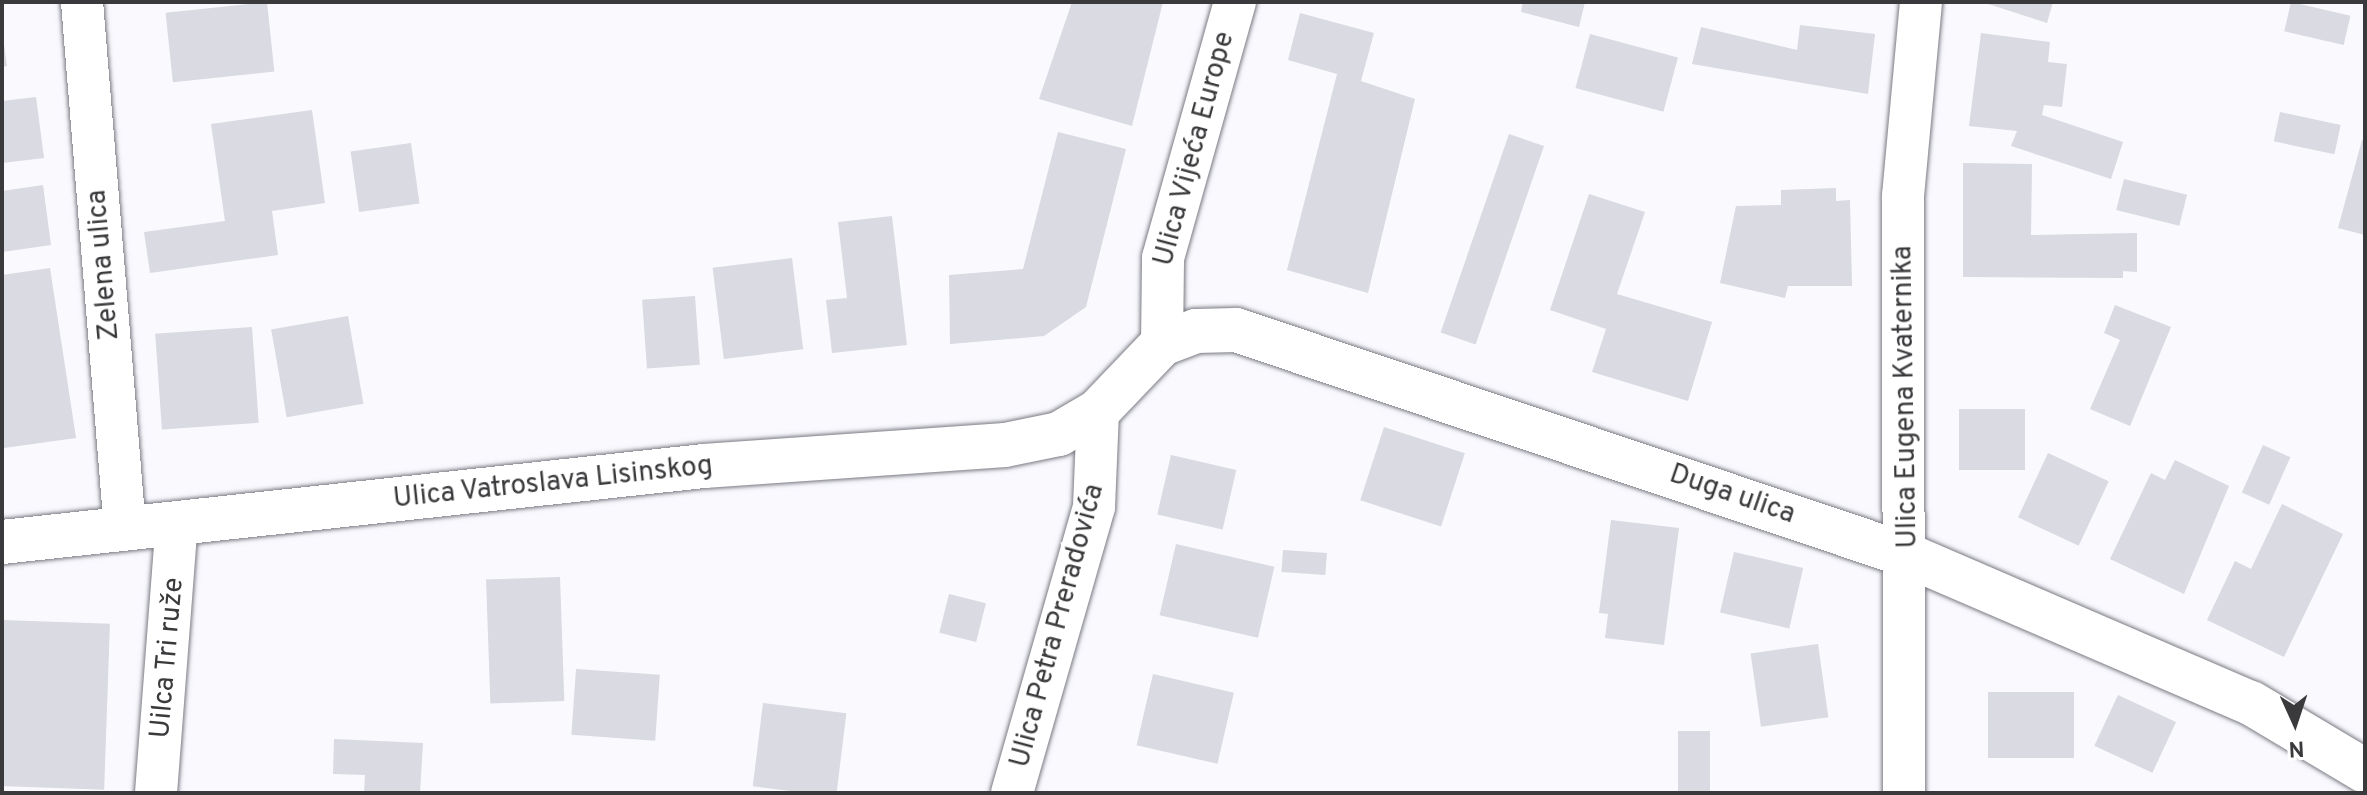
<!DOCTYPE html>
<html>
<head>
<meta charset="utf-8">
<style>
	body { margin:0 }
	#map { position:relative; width:2367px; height:795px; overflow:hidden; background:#f9f9fe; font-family:Overpass,sans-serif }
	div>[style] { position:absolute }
	.building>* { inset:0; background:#d9dae2; transform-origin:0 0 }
	.roads { filter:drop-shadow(0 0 2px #7a7b83) drop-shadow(0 0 2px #7a7b83) }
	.minor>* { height:42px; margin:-21px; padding:0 21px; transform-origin:21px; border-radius:21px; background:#fff }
	.secondary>* { height:44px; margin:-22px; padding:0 22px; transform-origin:22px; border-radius:22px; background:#fff }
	span { translate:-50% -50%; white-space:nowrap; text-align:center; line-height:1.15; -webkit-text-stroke:7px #fff; paint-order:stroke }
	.street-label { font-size:28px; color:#3a3a3d }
	.frame { position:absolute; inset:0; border:4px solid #3a3a3d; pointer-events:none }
	.north { position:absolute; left:2255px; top:683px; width:80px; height:80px; -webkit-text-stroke:6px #fff; paint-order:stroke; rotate:177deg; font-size:22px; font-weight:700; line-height:32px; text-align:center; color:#3a3a3d }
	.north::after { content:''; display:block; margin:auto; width:28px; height:36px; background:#3a3a3d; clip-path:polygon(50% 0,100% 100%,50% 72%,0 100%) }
</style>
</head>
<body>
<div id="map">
	<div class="building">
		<div style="left:267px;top:2px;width:70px;height:102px;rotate:84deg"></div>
		<div style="clip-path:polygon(1072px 2px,1163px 2px,1132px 126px,1039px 99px)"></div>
		<div style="clip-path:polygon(1523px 2px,1585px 2px,1579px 27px,1521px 12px)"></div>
		<div style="clip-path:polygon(1982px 2px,2053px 2px,2047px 23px)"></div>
		<div style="left:2291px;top:2px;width:61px;height:30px;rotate:13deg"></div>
		<div style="clip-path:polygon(1300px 13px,1374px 33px,1361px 81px,1415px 99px,1368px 293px,1287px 270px,1337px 74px,1288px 60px)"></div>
		<div style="clip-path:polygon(1800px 25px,1875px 34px,1868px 94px,1692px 64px,1701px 27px,1797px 50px)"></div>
		<div style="clip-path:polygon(2px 30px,7px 66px,2px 67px)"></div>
		<div style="clip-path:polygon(1981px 33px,2050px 42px,2048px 62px,2067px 64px,2062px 107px,2044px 105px,2042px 115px,2123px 142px,2111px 179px,2011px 146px,2017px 131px,1969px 126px)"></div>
		<div style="left:1590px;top:34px;width:91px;height:56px;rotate:15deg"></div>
		<div style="clip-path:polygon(36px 97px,44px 158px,2px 163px,2px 101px)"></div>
		<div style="clip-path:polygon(312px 110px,325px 203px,272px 211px,278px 255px,150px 273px,144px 232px,225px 221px,211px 124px)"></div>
		<div style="left:2280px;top:112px;width:62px;height:30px;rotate:12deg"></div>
		<div style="clip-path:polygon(1058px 132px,1126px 149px,1086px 307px,1044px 336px,950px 344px,949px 275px,1023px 269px)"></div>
		<div style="left:1509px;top:134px;width:37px;height:210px;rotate:19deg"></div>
		<div style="clip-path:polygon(2362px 140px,2365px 141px,2365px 235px,2338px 228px)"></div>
		<div style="left:411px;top:143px;width:61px;height:61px;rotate:82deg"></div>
		<div style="clip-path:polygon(1963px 163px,2032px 164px,2031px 235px,2137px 233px,2137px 272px,2123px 271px,2123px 278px,1963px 277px)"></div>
		<div style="left:2124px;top:179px;width:65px;height:32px;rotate:14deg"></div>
		<div style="clip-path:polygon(43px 185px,51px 245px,2px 252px,2px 191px)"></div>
		<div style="clip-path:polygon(1836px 188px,1836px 201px,1850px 200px,1852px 286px,1788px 286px,1785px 298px,1720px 283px,1736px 206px,1781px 205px,1781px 190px)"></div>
		<div style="clip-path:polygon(1589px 194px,1645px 212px,1617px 294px,1712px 322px,1688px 401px,1592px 372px,1606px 329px,1550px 310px)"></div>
		<div style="clip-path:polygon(892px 216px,907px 345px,832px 353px,826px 300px,847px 298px,838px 222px)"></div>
		<div style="left:792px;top:258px;width:92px;height:80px;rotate:83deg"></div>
		<div style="clip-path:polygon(50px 268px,76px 438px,4px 448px,2px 275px)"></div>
		<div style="left:695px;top:296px;width:69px;height:53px;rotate:86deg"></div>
		<div style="clip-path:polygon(2115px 305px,2171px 327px,2130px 426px,2090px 409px,2120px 340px,2104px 333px)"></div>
		<div style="left:348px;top:316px;width:89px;height:78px;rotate:80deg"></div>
		<div style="left:252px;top:327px;width:96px;height:97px;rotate:86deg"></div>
		<div style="left:2025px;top:409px;width:61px;height:66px;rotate:90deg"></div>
		<div style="left:1384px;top:427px;width:85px;height:77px;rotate:18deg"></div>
		<div style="left:2263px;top:445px;width:30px;height:52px;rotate:24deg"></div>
		<div style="left:2048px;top:453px;width:67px;height:71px;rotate:25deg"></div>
		<div style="left:1171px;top:455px;width:67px;height:61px;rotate:13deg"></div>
		<div style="clip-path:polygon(2175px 460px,2229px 486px,2184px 594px,2110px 559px,2151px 473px,2165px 480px)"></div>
		<div style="clip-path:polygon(2282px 504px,2343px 534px,2284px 657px,2207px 620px,2235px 561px,2251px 569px)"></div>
		<div style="clip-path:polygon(1611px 520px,1679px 528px,1664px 645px,1605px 638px,1608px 614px,1599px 613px)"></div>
		<div style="left:1176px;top:544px;width:101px;height:73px;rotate:13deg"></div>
		<div style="left:1283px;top:550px;width:44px;height:22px;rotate:4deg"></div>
		<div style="left:1734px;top:552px;width:71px;height:62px;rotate:13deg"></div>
		<div style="left:560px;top:577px;width:124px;height:74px;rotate:88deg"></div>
		<div style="left:949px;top:594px;width:38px;height:40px;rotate:14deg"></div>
		<div style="left:2px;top:620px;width:108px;height:166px;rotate:2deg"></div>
		<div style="left:1818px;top:644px;width:74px;height:68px;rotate:82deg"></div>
		<div style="left:576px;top:669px;width:84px;height:66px;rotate:4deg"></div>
		<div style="left:1153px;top:674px;width:83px;height:73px;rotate:13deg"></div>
		<div style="left:1988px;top:692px;width:86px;height:66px"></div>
		<div style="left:2118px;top:695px;width:64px;height:56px;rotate:25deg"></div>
		<div style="left:763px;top:703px;width:84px;height:84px;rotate:7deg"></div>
		<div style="left:1678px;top:731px;width:32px;height:62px"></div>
		<div style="clip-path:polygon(334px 739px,423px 743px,420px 793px,364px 793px,365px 775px,333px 774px)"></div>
	</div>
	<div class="roads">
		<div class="minor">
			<div style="left:82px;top:2px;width:529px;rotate:85.34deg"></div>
			<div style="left:1162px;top:344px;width:86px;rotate:-89.3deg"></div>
			<div style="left:1163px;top:258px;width:266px;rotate:-74.3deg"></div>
			<div style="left:156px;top:793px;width:271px;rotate:-85.6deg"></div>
			<div style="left:1012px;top:793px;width:298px;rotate:-74deg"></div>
			<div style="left:1094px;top:507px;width:96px;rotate:-87.6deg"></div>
			<div style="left:1904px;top:793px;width:597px;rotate:-90.1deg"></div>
			<div style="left:1903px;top:196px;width:195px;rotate:-84.7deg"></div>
		</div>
		<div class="secondary">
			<div style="left:2px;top:542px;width:706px;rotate:-6.18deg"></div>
			<div style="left:704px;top:466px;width:302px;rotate:-4deg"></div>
			<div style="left:1005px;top:445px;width:55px;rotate:-11.5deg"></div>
			<div style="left:1059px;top:434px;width:45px;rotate:-30.5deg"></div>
			<div style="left:1098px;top:411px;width:93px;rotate:-46.3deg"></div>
			<div style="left:1162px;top:344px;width:36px;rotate:-21deg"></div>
			<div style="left:1196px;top:331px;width:40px;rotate:-1.4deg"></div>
			<div style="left:1236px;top:330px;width:710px;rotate:18.56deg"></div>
			<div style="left:1909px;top:556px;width:372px;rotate:23.3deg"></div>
			<div style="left:2251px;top:703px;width:133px;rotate:30.8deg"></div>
		</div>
	</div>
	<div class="street-label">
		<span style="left:1195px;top:149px;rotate:-75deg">Ulica Vijeća Europe</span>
		<span style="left:104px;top:265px;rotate:-95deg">Zelena ulica</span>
		<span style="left:1906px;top:397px;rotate:-91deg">Ulica Eugena Kvaternika</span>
		<span style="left:553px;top:483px;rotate:-6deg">Ulica Vatroslava Lisinskog</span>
		<span style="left:1732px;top:495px;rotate:19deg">Duga ulica</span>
		<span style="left:1058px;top:626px;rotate:-75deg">Ulica Petra Preradovića</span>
		<span style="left:168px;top:658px;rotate:-85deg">Uilca Tri ruže</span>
	</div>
	<div class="frame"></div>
	<div class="north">N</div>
</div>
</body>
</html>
